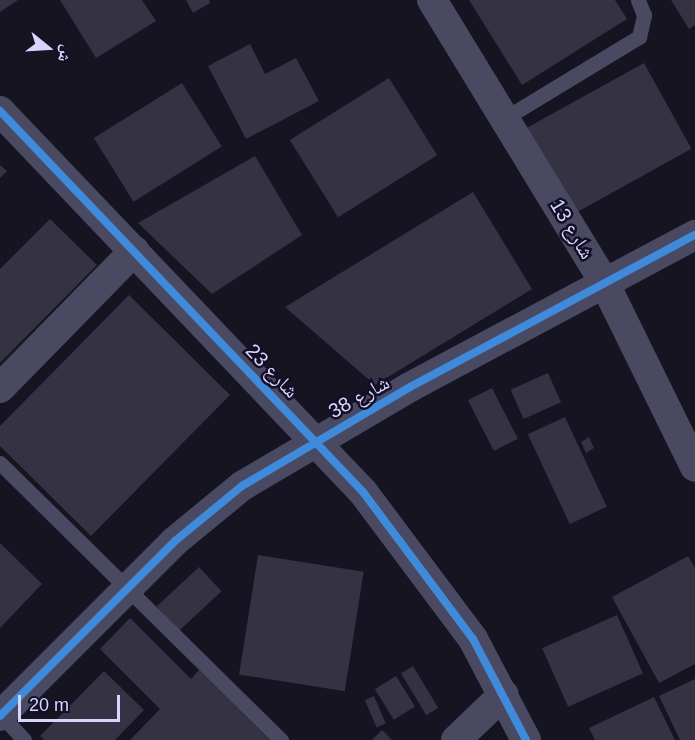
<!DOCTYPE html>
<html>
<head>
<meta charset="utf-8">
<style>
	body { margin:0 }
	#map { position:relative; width:695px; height:740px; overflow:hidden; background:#161421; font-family:Helvetica,"Noto Naskh Arabic",sans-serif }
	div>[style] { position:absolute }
	.building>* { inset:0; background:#343243; transform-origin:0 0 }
	.service>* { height:15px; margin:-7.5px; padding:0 7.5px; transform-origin:7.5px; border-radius:7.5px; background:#4a4962 }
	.minor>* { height:30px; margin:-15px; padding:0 15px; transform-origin:15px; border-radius:15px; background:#4a4962 }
	.cycleway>* { height:8px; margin:-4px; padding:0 4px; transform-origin:4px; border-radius:4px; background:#408adc }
	span { translate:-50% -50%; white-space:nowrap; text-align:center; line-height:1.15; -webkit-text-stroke:5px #130f26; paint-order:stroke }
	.street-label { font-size:20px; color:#d9d4ff }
	.north { position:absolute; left:18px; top:18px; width:60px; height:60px; -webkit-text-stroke:4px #130f26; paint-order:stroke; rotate:108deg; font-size:16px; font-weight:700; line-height:24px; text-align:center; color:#d9d4ff }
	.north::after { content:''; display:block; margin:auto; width:21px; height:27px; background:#d9d4ff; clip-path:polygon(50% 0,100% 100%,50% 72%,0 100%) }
	.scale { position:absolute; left:18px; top:695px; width:102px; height:27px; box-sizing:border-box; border:3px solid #d9d4ff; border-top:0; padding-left:8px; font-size:18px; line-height:21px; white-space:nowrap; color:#d9d4ff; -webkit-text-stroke:4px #130f26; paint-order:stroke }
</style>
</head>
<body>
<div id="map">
	<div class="building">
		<div style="clip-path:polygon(0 0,18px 0,0 12px)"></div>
		<div style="clip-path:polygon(60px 0,142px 0,156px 21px,96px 58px)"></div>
		<div style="clip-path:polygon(186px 0,209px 0,210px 3px,193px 13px)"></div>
		<div style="clip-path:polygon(469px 0,615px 0,627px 19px,522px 85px)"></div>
		<div style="clip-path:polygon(671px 0,695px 0,695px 25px,689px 29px)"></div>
		<div style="clip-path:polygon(250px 44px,265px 74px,296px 58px,319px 101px,246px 139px,208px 66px)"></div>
		<div style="left:644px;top:63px;width:98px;height:142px;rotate:61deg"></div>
		<div style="left:389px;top:78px;width:91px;height:117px;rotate:58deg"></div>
		<div style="left:182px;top:83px;width:75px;height:104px;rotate:58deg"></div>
		<div style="clip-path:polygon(255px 156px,302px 235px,212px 294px,138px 223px)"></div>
		<div style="clip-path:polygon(0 165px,7px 171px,0 178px)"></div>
		<div style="clip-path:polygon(473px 192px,532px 289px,375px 385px,285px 307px)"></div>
		<div style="clip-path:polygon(50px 219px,97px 265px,0 363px,0 269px)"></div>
		<div style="clip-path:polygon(129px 295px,230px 395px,91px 536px,0 446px,0 426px)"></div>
		<div style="left:548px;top:373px;width:32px;height:41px;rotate:66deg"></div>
		<div style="left:492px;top:388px;width:57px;height:27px;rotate:63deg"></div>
		<div style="left:565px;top:417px;width:99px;height:41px;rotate:65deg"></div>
		<div style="clip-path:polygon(589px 437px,594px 448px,586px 453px,581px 442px)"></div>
		<div style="clip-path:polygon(0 543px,42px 584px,0 628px)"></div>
		<div style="left:258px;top:555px;width:107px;height:121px;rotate:9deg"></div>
		<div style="clip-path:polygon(688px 556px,695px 568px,695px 664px,659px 683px,612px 597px)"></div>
		<div style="left:199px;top:567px;width:33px;height:58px;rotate:47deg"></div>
		<div style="left:617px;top:615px;width:64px;height:82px;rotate:66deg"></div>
		<div style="clip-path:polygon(130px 618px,191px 679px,199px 670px,270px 740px,130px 740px,160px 709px,100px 649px)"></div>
		<div style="left:413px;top:666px;width:49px;height:14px;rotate:59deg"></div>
		<div style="clip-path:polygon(104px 671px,144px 710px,115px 740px,44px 740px,40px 736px)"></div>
		<div style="left:396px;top:676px;width:36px;height:25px;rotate:58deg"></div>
		<div style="clip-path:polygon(695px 679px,695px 740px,680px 740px,659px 696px)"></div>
		<div style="left:374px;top:696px;width:30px;height:10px;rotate:67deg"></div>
		<div style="clip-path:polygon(654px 697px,675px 740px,595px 740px,589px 728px)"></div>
		<div style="clip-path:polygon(382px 730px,392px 740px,372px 740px)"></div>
	</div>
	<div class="service">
		<div style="left:505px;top:118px;width:157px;rotate:-31.2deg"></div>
		<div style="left:639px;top:37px;width:23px;rotate:-77deg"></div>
		<div style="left:644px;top:15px;width:16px;rotate:-112deg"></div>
		<div style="left:0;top:463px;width:395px;rotate:44.6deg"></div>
		<div style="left:1px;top:715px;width:34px;rotate:47deg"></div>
	</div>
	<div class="minor">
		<div style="left:432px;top:0;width:328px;rotate:58.6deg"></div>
		<div style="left:603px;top:280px;width:208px;rotate:63.8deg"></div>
		<div style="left:0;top:111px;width:526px;rotate:46.39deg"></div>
		<div style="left:363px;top:492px;width:184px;rotate:53.2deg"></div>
		<div style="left:473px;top:639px;width:114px;rotate:62.3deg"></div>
		<div style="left:0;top:388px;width:192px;rotate:-45.6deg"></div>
		<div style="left:0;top:716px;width:247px;rotate:-45deg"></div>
		<div style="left:175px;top:541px;width:87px;rotate:-39.4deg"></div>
		<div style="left:242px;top:486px;width:195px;rotate:-30.5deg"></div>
		<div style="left:410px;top:387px;width:323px;rotate:-28.1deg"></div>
		<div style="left:456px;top:740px;width:66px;rotate:-43.8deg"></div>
	</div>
	<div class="cycleway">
		<div style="left:0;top:111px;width:526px;rotate:46.39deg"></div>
		<div style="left:363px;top:492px;width:184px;rotate:53.2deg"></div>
		<div style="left:473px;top:639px;width:114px;rotate:62.3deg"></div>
		<div style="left:0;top:716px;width:247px;rotate:-45deg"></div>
		<div style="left:175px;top:541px;width:87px;rotate:-39.4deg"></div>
		<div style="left:242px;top:486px;width:195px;rotate:-30.5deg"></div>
		<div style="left:410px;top:387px;width:323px;rotate:-28.1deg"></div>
	</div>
	<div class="street-label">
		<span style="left:572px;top:229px;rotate:59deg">شارع 13</span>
		<span style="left:272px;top:371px;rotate:46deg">شارع 23</span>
		<span style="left:359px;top:397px;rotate:-29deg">شارع 38</span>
	</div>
	<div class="north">ش</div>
	<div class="scale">20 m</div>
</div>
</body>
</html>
